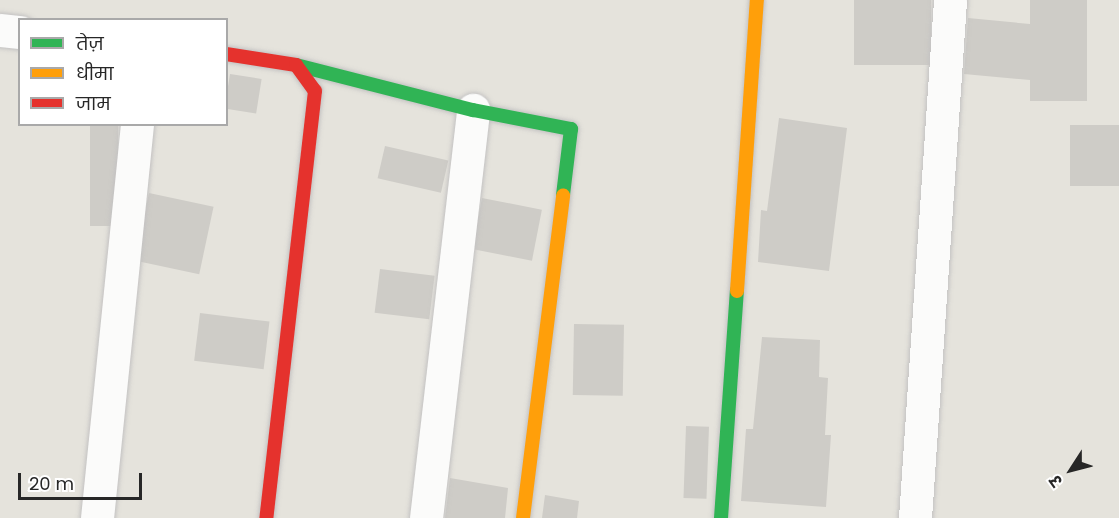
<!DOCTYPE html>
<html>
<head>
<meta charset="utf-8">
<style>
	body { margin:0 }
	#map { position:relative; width:1119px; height:518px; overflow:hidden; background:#e5e3dc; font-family:Poppins,"Noto Sans Devanagari",sans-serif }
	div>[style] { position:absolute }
	.building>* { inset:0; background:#ceccc7; transform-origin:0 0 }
	.roads { filter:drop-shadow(0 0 2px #c3c2c2) drop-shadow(0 0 2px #c3c2c2) }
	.street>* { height:33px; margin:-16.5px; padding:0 16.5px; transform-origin:16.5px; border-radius:16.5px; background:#fbfbfa }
	.fast>* { height:14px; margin:-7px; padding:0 7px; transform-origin:7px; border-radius:7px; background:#30b455 }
	.slow>* { height:14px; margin:-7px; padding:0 7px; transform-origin:7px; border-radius:7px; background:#ff9f0a }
	.jam>* { height:14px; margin:-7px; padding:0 7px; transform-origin:7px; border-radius:7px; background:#e5322d }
	span { translate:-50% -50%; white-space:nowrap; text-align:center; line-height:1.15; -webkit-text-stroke:4.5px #fff; paint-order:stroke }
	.legend { position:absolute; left:18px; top:18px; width:210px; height:108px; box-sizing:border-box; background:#fff; border:2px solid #a9a9a9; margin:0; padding:8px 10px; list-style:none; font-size:18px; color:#272727 }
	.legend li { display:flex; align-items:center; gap:12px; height:30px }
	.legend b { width:30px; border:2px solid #a9a9a9 }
	.north { position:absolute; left:1041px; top:440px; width:60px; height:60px; -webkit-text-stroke:4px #fff; paint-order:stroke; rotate:234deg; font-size:16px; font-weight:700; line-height:24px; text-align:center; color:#272727 }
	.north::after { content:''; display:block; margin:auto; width:21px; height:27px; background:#272727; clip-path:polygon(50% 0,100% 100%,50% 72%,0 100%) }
	.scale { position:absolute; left:18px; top:473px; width:124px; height:27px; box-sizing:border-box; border:3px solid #272727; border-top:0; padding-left:8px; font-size:18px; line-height:21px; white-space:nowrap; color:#272727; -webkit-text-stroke:4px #fff; paint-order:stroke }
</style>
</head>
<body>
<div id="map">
	<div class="building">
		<div style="left:854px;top:0;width:77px;height:65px"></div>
		<div style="clip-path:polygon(1030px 0,1087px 0,1087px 101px,1030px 101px,1030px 80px,964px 74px,968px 18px,1030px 24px)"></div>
		<div style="left:230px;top:74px;width:32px;height:35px;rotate:9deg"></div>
		<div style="clip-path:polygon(779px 118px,847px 128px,829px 271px,758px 262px,761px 210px,767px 211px)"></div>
		<div style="left:90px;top:124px;width:28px;height:102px"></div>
		<div style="left:1070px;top:125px;width:49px;height:61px"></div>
		<div style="left:385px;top:146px;width:65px;height:33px;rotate:13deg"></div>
		<div style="left:149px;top:193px;width:66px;height:69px;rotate:12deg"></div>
		<div style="left:482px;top:198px;width:61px;height:52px;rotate:11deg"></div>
		<div style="left:380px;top:269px;width:55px;height:44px;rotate:7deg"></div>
		<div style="left:200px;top:313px;width:70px;height:48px;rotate:7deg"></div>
		<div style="left:574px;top:324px;width:50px;height:71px;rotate:1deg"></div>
		<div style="clip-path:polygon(762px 337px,820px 340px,819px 377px,828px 378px,825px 435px,831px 435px,826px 507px,741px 501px,746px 429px,753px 429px)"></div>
		<div style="left:686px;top:426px;width:23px;height:72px;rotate:2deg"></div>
		<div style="clip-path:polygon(450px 478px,508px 488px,505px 518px,445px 518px)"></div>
		<div style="clip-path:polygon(545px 495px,579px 501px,577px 518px,542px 518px)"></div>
	</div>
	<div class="roads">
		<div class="street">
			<div style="left:0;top:30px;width:20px;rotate:6deg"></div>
			<div style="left:97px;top:518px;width:396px;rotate:-84.2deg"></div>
			<div style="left:426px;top:518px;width:411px;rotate:-83.4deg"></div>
			<div style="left:915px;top:518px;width:519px;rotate:-86.13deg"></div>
		</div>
		<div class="fast">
			<div style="left:296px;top:65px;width:183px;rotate:14.3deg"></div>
			<div style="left:473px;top:110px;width:100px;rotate:11deg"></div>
			<div style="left:571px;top:129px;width:66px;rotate:96.9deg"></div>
			<div style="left:721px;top:518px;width:228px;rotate:-86deg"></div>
		</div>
		<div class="slow">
			<div style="left:737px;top:291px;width:292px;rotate:-86.1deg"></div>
			<div style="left:523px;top:518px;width:325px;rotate:-82.9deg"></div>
		</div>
		<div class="jam">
			<div style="left:226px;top:54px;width:71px;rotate:8.9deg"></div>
			<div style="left:296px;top:65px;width:32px;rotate:54deg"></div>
			<div style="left:315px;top:91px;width:430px;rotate:96.5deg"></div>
		</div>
	</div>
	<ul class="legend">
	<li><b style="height:8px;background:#30b455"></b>तेज़</li>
	<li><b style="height:8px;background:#ff9f0a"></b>धीमा</li>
	<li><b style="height:8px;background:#e5322d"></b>जाम</li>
	</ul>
	<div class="north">उ</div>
	<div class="scale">20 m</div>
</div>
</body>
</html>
